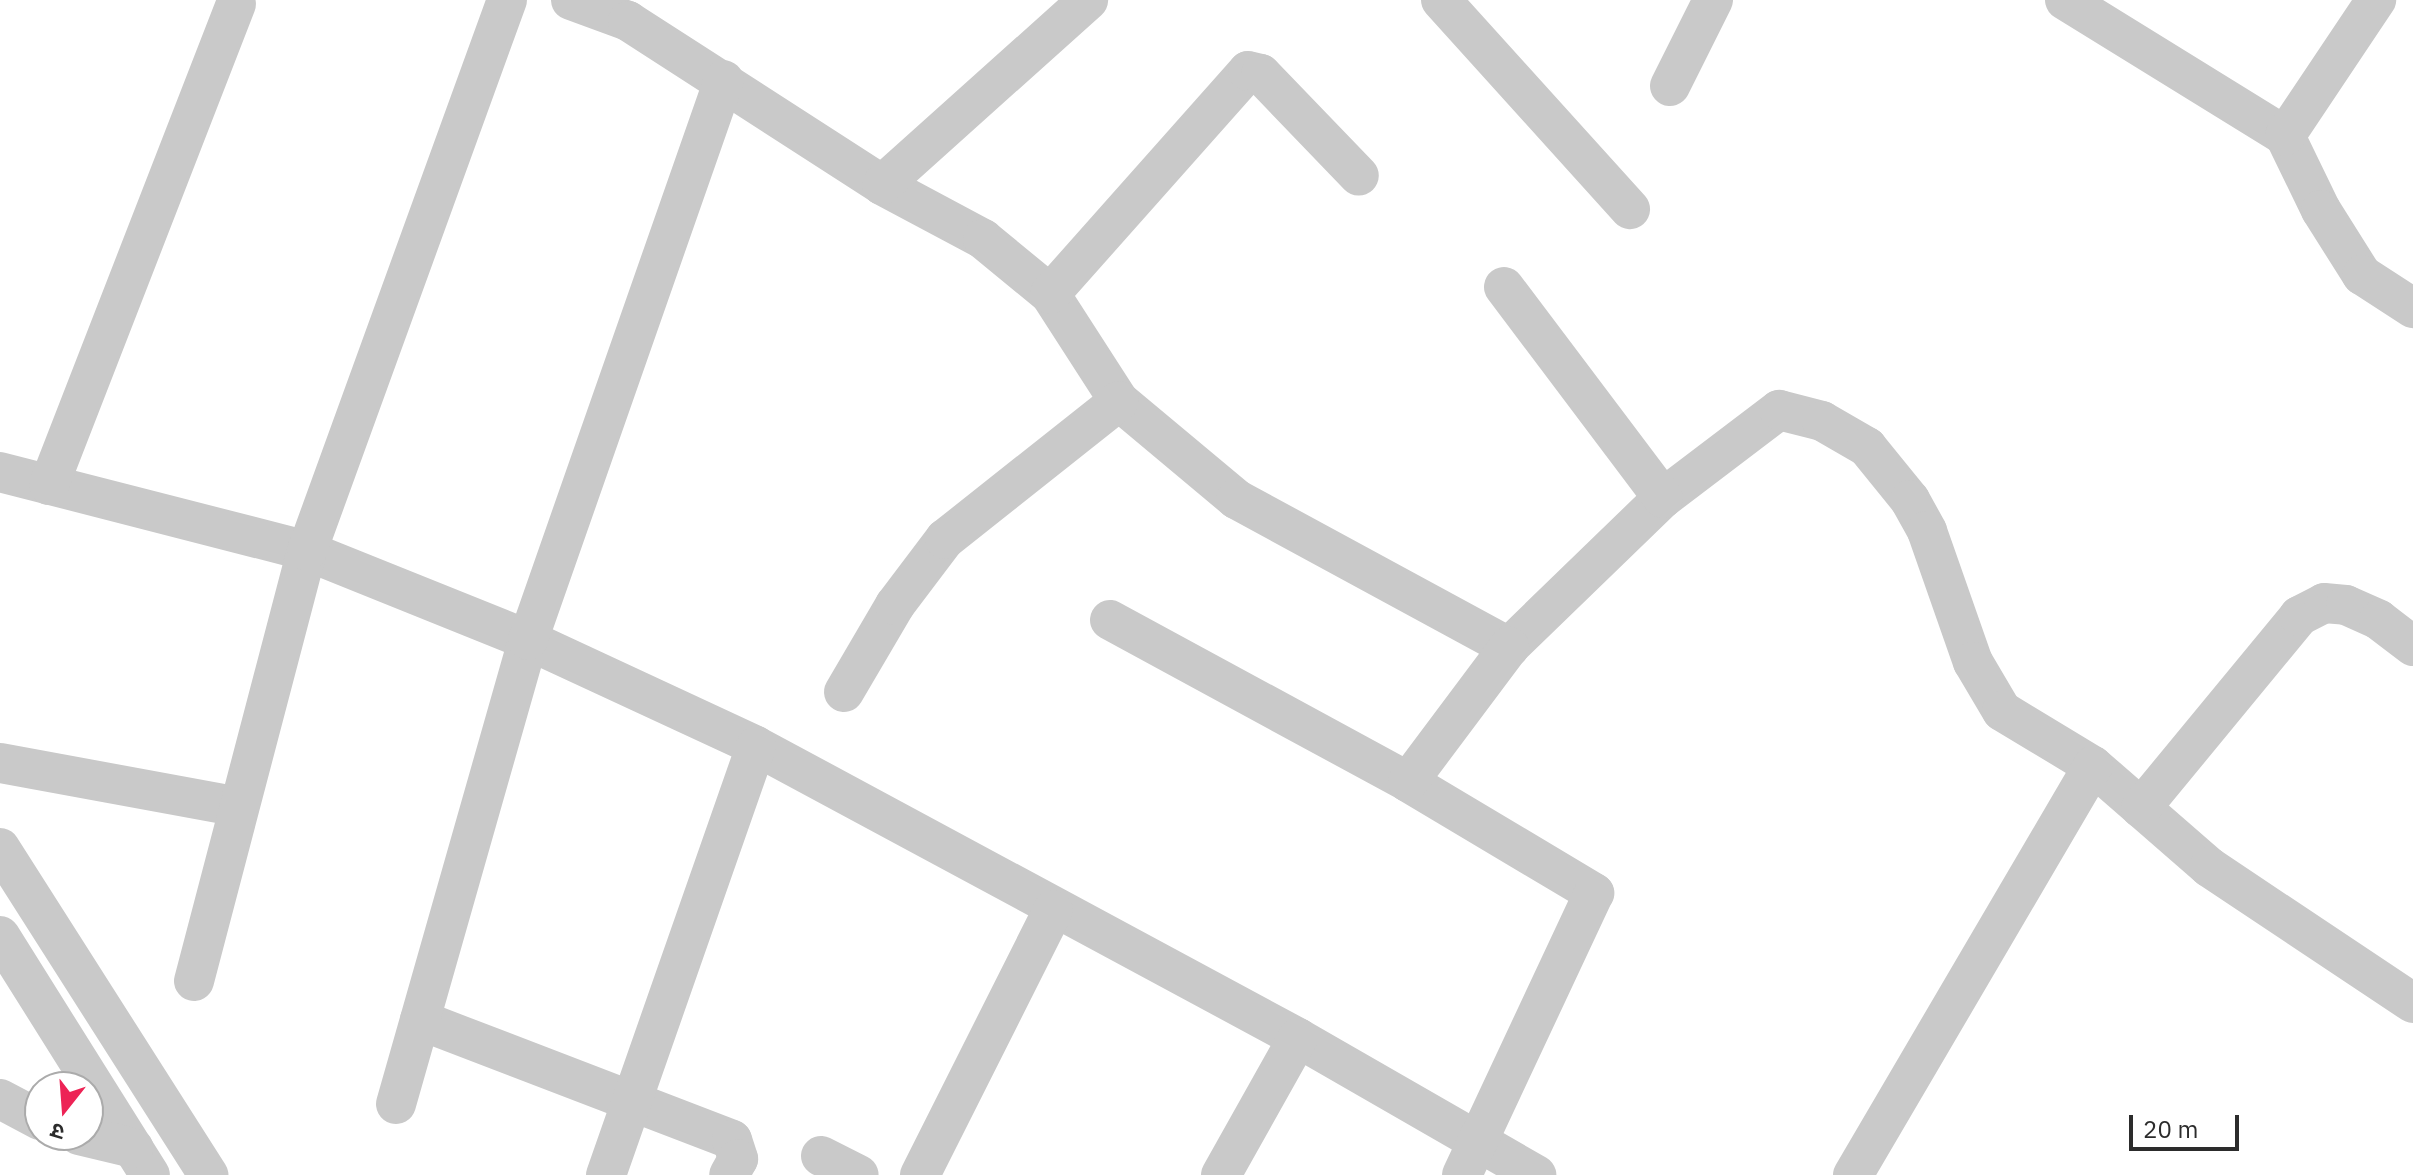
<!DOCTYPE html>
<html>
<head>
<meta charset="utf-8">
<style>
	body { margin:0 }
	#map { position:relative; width:2413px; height:1175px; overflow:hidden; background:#fff; font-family:"IBM Plex Sans","Noto Sans Devanagari",sans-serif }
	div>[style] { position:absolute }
	.minor>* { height:40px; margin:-20px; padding:0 20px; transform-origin:20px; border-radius:20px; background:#c9c9c9 }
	span { translate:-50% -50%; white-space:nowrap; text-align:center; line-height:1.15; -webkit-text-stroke:8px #fff; paint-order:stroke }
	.north { position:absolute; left:24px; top:1071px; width:80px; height:80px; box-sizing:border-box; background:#fff; border:2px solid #ababab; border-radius:50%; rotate:197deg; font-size:22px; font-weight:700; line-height:32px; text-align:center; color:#2c2c2c }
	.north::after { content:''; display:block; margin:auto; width:28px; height:36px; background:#ed2355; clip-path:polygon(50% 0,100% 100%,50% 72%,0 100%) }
	.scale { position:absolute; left:2129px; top:1115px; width:110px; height:36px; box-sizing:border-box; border:4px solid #2c2c2c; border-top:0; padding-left:10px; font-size:24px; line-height:28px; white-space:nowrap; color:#2c2c2c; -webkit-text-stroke:6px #fff; paint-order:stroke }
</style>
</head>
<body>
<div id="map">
	<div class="minor">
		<div style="left:571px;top:0;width:61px;rotate:20.2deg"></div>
		<div style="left:628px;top:21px;width:302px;rotate:32.8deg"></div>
		<div style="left:882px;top:185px;width:115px;rotate:28.1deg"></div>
		<div style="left:983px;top:239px;width:87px;rotate:39.4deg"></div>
		<div style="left:1050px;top:294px;width:127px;rotate:57.2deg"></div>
		<div style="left:1119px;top:401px;width:153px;rotate:39.9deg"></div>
		<div style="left:1236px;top:499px;width:311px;rotate:28.5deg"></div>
		<div style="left:1509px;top:647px;width:214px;rotate:-44.1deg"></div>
		<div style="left:1663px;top:498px;width:146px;rotate:-37.2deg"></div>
		<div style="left:1779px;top:410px;width:44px;rotate:14.3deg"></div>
		<div style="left:1822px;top:421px;width:52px;rotate:30deg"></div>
		<div style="left:1867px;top:447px;width:68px;rotate:50.9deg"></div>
		<div style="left:1910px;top:500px;width:35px;rotate:61deg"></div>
		<div style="left:1927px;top:531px;width:139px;rotate:70.7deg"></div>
		<div style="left:1973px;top:662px;width:57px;rotate:59.4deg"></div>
		<div style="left:2002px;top:711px;width:106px;rotate:31.1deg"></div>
		<div style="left:2093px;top:766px;width:154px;rotate:41deg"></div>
		<div style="left:2209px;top:867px;width:245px;rotate:33.7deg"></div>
		<div style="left:1441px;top:0;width:282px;rotate:47.9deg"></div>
		<div style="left:2065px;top:0;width:259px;rotate:31.7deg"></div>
		<div style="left:2285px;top:136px;width:82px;rotate:64.1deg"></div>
		<div style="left:2321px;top:210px;width:77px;rotate:57.8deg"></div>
		<div style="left:2362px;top:275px;width:61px;rotate:32.9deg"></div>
		<div style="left:1670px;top:86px;width:96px;rotate:-63.4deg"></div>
		<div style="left:2285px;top:136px;width:164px;rotate:-56.2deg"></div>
		<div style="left:882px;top:185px;width:277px;rotate:-41.9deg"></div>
		<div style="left:1504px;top:287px;width:264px;rotate:53deg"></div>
		<div style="left:1050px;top:294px;width:298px;rotate:-48.4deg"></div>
		<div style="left:1248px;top:71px;width:13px;rotate:13deg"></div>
		<div style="left:1261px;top:74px;width:141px;rotate:46.1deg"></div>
		<div style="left:0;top:472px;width:317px;rotate:14.4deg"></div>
		<div style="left:307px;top:551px;width:238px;rotate:21.9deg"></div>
		<div style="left:528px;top:640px;width:251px;rotate:24.9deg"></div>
		<div style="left:756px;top:746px;width:616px;rotate:28.31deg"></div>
		<div style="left:1298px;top:1038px;width:275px;rotate:29.9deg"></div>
		<div style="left:49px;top:485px;width:516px;rotate:-68.76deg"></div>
		<div style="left:1110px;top:620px;width:339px;rotate:28.5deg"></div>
		<div style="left:1408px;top:782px;width:217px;rotate:30.8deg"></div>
		<div style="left:1594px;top:893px;width:311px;rotate:115.1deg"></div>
		<div style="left:844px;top:692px;width:101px;rotate:-59.6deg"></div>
		<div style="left:895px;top:605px;width:83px;rotate:-52.9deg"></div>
		<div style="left:945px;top:539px;width:222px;rotate:-38.4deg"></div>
		<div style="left:0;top:763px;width:243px;rotate:10.4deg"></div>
		<div style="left:1408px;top:782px;width:169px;rotate:-53.2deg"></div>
		<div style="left:2141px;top:808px;width:249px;rotate:-50.5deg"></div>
		<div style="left:2299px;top:616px;width:28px;rotate:-27deg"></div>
		<div style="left:2324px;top:603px;width:22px;rotate:5deg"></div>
		<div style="left:2346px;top:605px;width:36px;rotate:24deg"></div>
		<div style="left:2379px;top:620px;width:43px;rotate:37.4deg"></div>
		<div style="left:0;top:848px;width:388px;rotate:57.5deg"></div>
		<div style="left:0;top:936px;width:282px;rotate:57.9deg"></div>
		<div style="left:194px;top:981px;width:445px;rotate:-75.3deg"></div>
		<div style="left:307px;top:551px;width:586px;rotate:-70.05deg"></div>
		<div style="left:420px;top:1020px;width:334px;rotate:21deg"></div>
		<div style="left:732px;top:1140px;width:20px;rotate:72deg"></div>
		<div style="left:738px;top:1159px;width:18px;rotate:119deg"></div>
		<div style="left:0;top:1099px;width:45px;rotate:27.7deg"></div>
		<div style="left:396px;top:1104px;width:482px;rotate:-74.1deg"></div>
		<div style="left:528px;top:640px;width:593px;rotate:-70.71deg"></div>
		<div style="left:79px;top:1135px;width:56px;rotate:13.5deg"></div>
		<div style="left:821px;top:1156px;width:42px;rotate:26.6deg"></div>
		<div style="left:606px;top:1175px;width:454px;rotate:-70.7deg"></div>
		<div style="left:920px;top:1175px;width:296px;rotate:-63.3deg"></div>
		<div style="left:1221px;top:1175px;width:157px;rotate:-60.7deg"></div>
		<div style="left:1853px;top:1175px;width:474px;rotate:-59.6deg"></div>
	</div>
	<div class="north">उ</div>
	<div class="scale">20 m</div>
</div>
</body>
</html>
